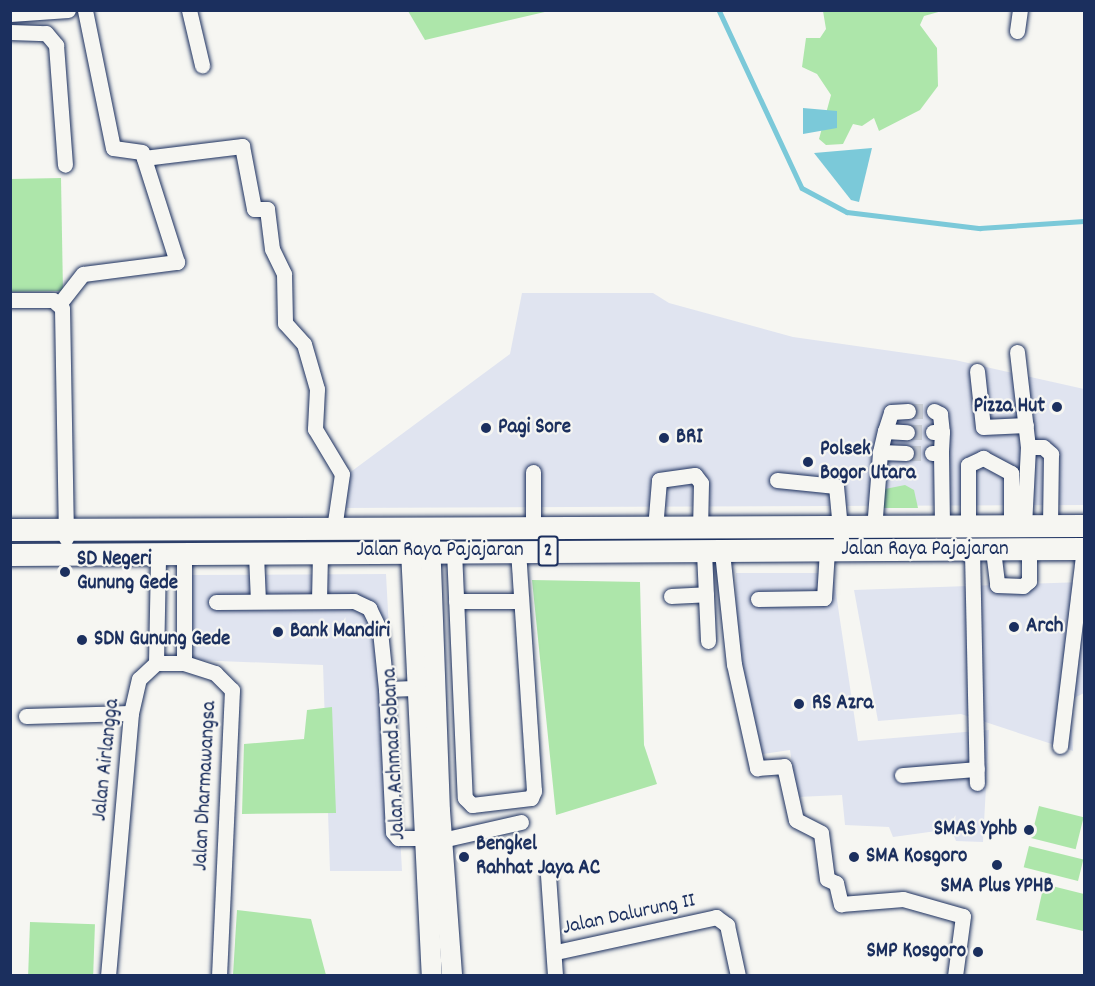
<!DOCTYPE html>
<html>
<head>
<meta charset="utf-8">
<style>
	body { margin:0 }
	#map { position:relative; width:1095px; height:986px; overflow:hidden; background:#f6f6f2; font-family:Dekko,sans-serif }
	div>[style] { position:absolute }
	.built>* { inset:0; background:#e0e4f0 }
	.green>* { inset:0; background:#ade6aa; transform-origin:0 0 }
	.water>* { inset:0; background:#7bc9d9 }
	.stream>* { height:4.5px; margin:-2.25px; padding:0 2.25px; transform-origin:2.25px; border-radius:2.25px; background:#7bc9d9 }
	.minor-tunnel>* { height:15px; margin-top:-7.5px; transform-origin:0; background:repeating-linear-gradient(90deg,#caced4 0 15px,transparent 0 23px) }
	.roads { filter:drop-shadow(0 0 2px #1b2f5e) drop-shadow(0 0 2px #1b2f5e) }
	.minor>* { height:15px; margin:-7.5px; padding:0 7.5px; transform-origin:7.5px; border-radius:7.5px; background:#f6f6f2 }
	.major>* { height:20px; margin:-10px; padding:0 10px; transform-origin:10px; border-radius:10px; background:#f6f6f2 }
	.highway>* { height:22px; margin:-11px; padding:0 11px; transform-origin:11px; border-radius:11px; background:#f6f6f2 }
	.dots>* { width:16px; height:16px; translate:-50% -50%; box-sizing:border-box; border:3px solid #f6f6f2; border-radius:50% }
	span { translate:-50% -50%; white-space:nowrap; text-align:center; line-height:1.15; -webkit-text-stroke:4.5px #f6f6f2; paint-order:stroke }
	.shield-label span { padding:2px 4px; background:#f6f6f2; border:2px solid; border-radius:4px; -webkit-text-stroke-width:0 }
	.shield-label { font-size:20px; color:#1b2f5e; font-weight:700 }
	.poi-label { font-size:21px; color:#1b2f5e; font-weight:700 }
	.right { translate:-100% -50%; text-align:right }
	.left { translate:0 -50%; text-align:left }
	.street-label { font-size:21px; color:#1b2f5e }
	.frame { position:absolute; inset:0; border:12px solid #1b2f5e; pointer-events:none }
</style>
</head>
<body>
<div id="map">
	<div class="built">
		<div style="clip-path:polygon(522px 293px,653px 293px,669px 303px,793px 337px,955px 360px,1084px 389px,1084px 505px,340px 508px,333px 485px,510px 354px)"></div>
		<div style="clip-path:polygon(736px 573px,833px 573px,858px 741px,989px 730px,983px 842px,956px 841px,951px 829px,893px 837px,889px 827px,845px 825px,842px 795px,797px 797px,790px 750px,763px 754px,737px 671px)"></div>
		<div style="clip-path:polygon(386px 574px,402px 871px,330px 871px,323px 665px,193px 660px,192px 575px)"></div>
		<div style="clip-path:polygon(1084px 582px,1084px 693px,1070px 700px,1073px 751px,961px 714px,878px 721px,854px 590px)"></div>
	</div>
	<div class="green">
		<div style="clip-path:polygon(408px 11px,549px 11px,425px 40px)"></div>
		<div style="clip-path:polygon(823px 11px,942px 11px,924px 16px,920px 25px,937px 48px,938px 86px,920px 110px,879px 131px,874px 118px,862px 126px,853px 124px,843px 144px,826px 145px,819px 139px,831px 95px,817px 74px,802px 67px,806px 38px,820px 38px,826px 29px)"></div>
		<div style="left:61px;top:178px;width:113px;height:51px;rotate:89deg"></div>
		<div style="clip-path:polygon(905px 485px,914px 490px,918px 508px,882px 508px,885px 489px)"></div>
		<div style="clip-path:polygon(532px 580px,640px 582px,644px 745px,657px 784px,556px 815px)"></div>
		<div style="clip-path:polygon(332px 707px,336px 813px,242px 814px,244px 744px,304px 739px,307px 710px)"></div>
		<div style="left:1039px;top:806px;width:46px;height:33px;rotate:14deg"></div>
		<div style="left:1029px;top:846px;width:56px;height:22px;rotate:14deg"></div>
		<div style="clip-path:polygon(1044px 884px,1084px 894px,1083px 931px,1036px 920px)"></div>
		<div style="clip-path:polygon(237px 910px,311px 919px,326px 975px,233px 975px)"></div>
		<div style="left:30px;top:922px;width:65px;height:53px;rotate:2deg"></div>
	</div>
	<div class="water">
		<div style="clip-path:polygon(803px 108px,837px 111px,837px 128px,803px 134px)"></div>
		<div style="clip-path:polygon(872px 148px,859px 202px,851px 200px,814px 153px)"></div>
	</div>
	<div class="stream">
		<div style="left:719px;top:10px;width:196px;rotate:65deg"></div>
		<div style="left:802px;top:188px;width:51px;rotate:28.1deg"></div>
		<div style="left:847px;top:212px;width:134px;rotate:6.9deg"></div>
		<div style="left:980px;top:228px;width:104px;rotate:-3.9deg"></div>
	</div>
	<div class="minor-tunnel">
		<div style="left:908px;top:411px;width:26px"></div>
		<div style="left:907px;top:432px;width:26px"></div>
		<div style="left:906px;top:453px;width:26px"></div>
	</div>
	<div class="roads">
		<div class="minor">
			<div style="left:189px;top:10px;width:57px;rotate:76.7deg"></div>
			<div style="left:10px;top:14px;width:58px;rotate:-3.9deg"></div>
			<div style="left:1017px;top:31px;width:21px;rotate:-82deg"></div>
			<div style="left:10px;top:32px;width:36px;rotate:2deg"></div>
			<div style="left:46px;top:33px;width:16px;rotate:50deg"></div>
			<div style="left:56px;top:45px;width:120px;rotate:85.7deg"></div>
			<div style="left:144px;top:158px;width:99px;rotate:-7deg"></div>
			<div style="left:242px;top:146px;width:64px;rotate:79.2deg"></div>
			<div style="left:254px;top:209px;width:13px"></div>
			<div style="left:267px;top:209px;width:40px;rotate:82.9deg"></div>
			<div style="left:272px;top:249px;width:28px;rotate:64deg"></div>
			<div style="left:284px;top:274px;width:49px;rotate:88.8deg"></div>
			<div style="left:285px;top:323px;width:28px;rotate:48deg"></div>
			<div style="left:304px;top:344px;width:47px;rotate:73.9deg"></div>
			<div style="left:317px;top:389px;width:40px;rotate:92.9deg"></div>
			<div style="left:315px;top:429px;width:52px;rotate:59deg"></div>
			<div style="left:342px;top:474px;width:56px;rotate:98.3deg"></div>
			<div style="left:10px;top:300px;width:43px"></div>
			<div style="left:53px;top:300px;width:12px;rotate:42deg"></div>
			<div style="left:62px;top:308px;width:230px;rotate:89deg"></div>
			<div style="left:60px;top:303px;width:37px;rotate:-52deg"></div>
			<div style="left:83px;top:274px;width:95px;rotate:-7.3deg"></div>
			<div style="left:177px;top:262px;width:115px;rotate:-107.7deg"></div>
			<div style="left:142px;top:152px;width:29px;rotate:-172deg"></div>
			<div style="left:113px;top:148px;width:141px;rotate:-101.5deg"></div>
			<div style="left:1017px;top:352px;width:96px;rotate:83.4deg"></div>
			<div style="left:1028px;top:447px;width:78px;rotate:92.9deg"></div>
			<div style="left:977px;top:371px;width:56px;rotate:83.9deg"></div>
			<div style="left:983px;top:427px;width:43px;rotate:-2.7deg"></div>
			<div style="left:934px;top:411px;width:7px;rotate:27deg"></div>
			<div style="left:940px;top:414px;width:18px;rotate:84deg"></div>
			<div style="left:885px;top:431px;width:20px;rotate:-72deg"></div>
			<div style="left:891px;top:412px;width:17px;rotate:-3deg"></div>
			<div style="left:933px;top:432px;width:9px"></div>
			<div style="left:942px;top:432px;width:21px;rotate:93deg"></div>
			<div style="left:1028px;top:447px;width:15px"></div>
			<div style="left:1043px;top:447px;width:11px;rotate:41deg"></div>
			<div style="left:1051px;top:454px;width:72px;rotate:90.8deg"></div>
			<div style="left:880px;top:452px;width:22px;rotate:-77deg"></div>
			<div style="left:885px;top:431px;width:22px;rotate:3deg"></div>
			<div style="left:932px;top:453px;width:9px"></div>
			<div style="left:941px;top:453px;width:74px;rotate:89.2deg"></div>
			<div style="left:533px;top:472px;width:58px;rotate:90deg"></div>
			<div style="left:777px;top:480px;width:59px;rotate:5.8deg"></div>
			<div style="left:836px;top:486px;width:64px;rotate:84.6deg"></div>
			<div style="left:968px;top:526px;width:61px;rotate:-90deg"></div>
			<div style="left:968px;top:465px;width:17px;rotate:-25deg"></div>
			<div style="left:983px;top:458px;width:32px;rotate:28deg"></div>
			<div style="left:1011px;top:473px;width:52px;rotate:90deg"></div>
			<div style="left:655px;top:529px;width:49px;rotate:-85.3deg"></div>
			<div style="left:659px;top:480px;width:36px;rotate:-8deg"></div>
			<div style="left:695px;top:475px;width:10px;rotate:53deg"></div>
			<div style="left:701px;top:483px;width:46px;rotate:91.2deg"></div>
			<div style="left:874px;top:529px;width:77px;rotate:-85.5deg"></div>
			<div style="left:880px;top:452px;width:26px;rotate:2deg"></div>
			<div style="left:993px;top:550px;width:35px;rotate:83deg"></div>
			<div style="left:997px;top:585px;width:26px;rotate:2deg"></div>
			<div style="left:1023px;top:586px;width:8px;rotate:-40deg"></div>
			<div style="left:1029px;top:581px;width:31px;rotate:-90deg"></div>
			<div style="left:454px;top:551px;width:247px;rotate:87.5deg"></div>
			<div style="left:465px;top:798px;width:10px;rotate:45deg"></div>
			<div style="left:472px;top:805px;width:59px;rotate:-6.8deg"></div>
			<div style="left:531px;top:798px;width:8px;rotate:-67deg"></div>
			<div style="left:534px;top:791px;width:242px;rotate:-93.8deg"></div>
			<div style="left:972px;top:551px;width:232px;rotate:88.8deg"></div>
			<div style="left:704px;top:552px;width:89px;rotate:87.4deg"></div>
			<div style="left:722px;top:552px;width:113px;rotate:83.9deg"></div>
			<div style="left:734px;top:664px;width:107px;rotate:77.5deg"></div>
			<div style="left:757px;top:768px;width:27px;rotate:-4deg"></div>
			<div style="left:784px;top:766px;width:55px;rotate:77.5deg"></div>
			<div style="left:796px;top:820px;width:28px;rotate:27deg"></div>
			<div style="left:821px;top:833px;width:46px;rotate:82.6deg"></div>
			<div style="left:827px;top:879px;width:10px;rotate:24deg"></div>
			<div style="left:836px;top:883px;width:22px;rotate:77deg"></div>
			<div style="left:841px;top:904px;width:62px;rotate:-4.6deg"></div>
			<div style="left:903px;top:899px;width:62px;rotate:15.8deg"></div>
			<div style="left:963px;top:916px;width:61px;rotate:97.6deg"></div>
			<div style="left:256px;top:554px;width:47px;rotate:87.6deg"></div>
			<div style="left:184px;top:556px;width:107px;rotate:90deg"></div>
			<div style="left:671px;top:596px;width:35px;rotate:-3deg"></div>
			<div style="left:758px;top:599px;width:66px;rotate:-0.9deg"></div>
			<div style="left:824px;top:598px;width:48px;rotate:-86.4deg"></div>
			<div style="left:319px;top:601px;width:48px;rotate:-88.8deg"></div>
			<div style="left:456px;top:601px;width:64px"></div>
			<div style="left:216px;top:602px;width:138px;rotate:-0.4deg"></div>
			<div style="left:354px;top:601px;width:17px;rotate:25deg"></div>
			<div style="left:369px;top:608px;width:25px;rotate:64deg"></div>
			<div style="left:380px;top:631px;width:58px;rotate:84.1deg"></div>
			<div style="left:386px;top:689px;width:143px;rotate:87.2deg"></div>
			<div style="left:393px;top:832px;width:8px;rotate:50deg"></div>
			<div style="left:398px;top:838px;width:25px"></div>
			<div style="left:156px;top:663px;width:28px"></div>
			<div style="left:184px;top:663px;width:33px;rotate:18deg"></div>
			<div style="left:215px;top:673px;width:24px;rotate:45deg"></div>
			<div style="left:232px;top:690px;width:286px;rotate:92.6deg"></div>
			<div style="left:156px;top:663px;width:107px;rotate:-88.9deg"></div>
			<div style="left:386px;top:689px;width:29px;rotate:-2deg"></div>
			<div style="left:26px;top:716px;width:105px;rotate:-1.6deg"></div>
			<div style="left:1060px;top:746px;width:198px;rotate:-83.1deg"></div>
			<div style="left:902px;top:775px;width:75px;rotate:-4.6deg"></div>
			<div style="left:442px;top:840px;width:81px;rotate:-12.8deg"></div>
			<div style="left:548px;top:875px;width:101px;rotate:86deg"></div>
			<div style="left:556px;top:952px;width:164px;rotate:-12.3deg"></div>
			<div style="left:716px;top:917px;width:14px;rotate:36deg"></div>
			<div style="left:727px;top:925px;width:52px;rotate:77.8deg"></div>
			<div style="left:108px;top:976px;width:264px;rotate:-85deg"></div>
			<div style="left:131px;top:713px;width:35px;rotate:-77deg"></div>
			<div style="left:139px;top:679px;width:23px;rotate:-43deg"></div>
		</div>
		<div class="major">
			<div style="left:410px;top:530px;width:447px;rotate:87.2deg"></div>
			<div style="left:430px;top:539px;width:272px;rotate:87.9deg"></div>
			<div style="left:440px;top:811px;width:165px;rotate:85.8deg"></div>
		</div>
		<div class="highway">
			<div style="left:10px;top:530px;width:1074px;rotate:-0.21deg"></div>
			<div style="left:10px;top:555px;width:1074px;rotate:-0.32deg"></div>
		</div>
	</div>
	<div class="dots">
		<div style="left:1057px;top:407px;background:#1b2f5e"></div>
		<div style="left:486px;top:428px;background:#1b2f5e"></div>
		<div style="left:664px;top:438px;background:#1b2f5e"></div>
		<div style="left:808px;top:462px;background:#1b2f5e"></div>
		<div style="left:65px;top:572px;background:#1b2f5e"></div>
		<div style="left:1014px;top:627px;background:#1b2f5e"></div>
		<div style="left:278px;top:632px;background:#1b2f5e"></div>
		<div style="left:82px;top:640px;background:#1b2f5e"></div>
		<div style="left:799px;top:704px;background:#1b2f5e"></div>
		<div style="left:1029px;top:830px;background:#1b2f5e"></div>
		<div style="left:464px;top:857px;background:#1b2f5e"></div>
		<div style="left:854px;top:857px;background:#1b2f5e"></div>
		<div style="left:997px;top:865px;background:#1b2f5e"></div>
		<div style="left:978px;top:952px;background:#1b2f5e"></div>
	</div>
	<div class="shield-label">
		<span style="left:548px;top:551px">2</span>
	</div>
	<div class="poi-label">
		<span class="right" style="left:1045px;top:407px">Pizza Hut</span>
		<span class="left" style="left:498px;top:428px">Pagi Sore</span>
		<span class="left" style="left:676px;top:438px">BRI</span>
		<span class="left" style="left:820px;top:462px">Polsek<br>Bogor Utara</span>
		<span class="left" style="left:77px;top:572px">SD Negeri<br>Gunung Gede</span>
		<span class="left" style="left:1026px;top:627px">Arch</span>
		<span class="left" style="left:290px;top:632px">Bank Mandiri</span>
		<span class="left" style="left:94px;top:640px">SDN Gunung Gede</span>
		<span class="left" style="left:812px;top:704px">RS Azra</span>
		<span class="right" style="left:1017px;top:830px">SMAS Yphb</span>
		<span class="left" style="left:476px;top:857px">Bengkel<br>Rahhat Jaya AC</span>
		<span class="left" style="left:866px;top:857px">SMA Kosgoro</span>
		<span style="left:997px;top:887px">SMA Plus YPHB</span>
		<span class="right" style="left:966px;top:952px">SMP Kosgoro</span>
	</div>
	<div class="street-label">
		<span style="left:925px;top:550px">Jalan Raya Pajajaran</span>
		<span style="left:440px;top:551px">Jalan Raya Pajajaran</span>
		<span style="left:395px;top:754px;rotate:-93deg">Jalan Achmad Sobana</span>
		<span style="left:107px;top:760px;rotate:-84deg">Jalan Airlangga</span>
		<span style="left:206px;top:786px;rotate:-87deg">Jalan Dharmawangsa</span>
		<span style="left:629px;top:915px;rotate:-12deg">Jalan Dalurung II</span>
	</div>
	<div class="frame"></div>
</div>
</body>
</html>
